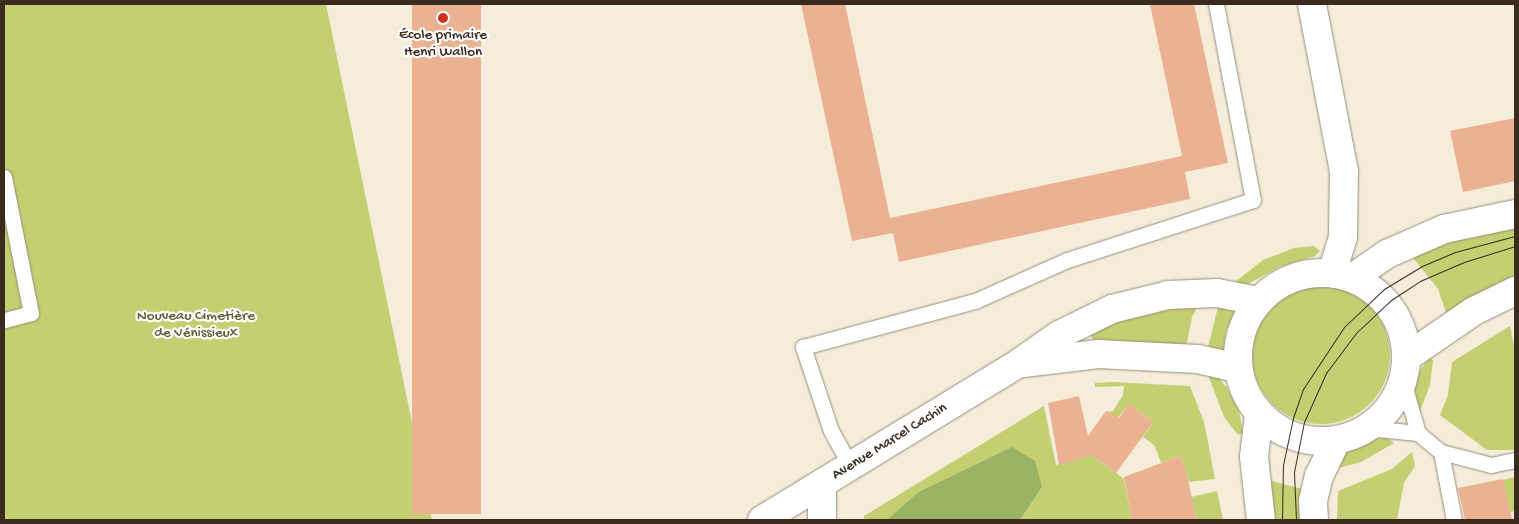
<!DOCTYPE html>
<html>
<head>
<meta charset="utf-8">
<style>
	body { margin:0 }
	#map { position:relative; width:1519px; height:524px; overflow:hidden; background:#f5edda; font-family:"Gochi Hand",sans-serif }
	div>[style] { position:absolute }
	.green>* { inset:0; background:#c3cf71 }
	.round { border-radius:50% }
	.forest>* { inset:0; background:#9ab263 }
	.building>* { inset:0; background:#eab193; transform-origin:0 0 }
	.roads { filter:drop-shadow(0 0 1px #988c7c) drop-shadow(0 0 1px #988c7c) }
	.service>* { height:15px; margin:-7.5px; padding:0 7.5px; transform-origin:7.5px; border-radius:7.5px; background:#fff }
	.minor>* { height:28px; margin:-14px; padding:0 14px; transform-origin:14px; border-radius:14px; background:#fff }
	.tertiary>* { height:28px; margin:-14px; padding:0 14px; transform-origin:14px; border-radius:14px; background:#fff }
	.tertiary>.ring { margin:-14px; padding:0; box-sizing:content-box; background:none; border:28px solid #fff; border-radius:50% }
	.tram>* { height:1px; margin:-0.5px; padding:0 0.5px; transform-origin:0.5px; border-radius:0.5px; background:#3b2a1e }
	.dots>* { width:14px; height:14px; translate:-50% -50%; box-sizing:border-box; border:2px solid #fff; border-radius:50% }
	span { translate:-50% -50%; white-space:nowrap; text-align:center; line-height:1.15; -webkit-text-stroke:4.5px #fff; paint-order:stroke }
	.poi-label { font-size:15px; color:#3b2a1e }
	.park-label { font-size:15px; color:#645c37 }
	.street-label { font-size:15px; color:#3b2a1e }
	.frame { position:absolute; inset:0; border:5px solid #3b2a1e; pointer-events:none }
</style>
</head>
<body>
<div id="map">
	<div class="green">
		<div style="clip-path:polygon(4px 4px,326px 4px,432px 520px,4px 520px)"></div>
		<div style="clip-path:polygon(1515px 221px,1515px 278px,1447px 315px,1438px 289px,1409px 253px)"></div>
		<div style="clip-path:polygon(1314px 246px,1320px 251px,1315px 256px,1279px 267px,1248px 284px,1233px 287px,1235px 282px,1263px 260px,1294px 248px)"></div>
		<div class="round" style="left:1252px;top:286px;width:138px;height:138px"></div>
		<div style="clip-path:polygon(1199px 304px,1192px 317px,1186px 347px,1094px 340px,1089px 334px,1089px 330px,1161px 306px)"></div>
		<div style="clip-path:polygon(1218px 307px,1236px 309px,1226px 331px,1223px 355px,1207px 351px)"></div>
		<div style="clip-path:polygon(1510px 326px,1515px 350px,1515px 450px,1487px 450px,1440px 415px,1448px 395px,1452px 362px)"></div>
		<div style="clip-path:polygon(1429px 358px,1433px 360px,1430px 385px,1420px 411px,1414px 388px,1418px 373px)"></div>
		<div style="clip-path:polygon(1207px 372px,1218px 377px,1227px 388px,1239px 411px,1243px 433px,1238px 435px,1224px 417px)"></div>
		<div style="clip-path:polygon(1112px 382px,1190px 386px,1204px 422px,1215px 479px,1189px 482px,1180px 456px,1161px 463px,1155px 446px,1143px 437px,1153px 422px,1129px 404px,1117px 419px,1107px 412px,1113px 411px,1123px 395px,1124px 386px,1095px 387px,1095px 383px)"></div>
		<div style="clip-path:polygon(1044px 406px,1056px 465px,1092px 455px,1124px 479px,1132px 520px,1020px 520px,1042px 487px,917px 493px,887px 520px,864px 520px,864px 516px)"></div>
		<div style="clip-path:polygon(1373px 439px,1387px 438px,1394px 443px,1361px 462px,1330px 470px,1346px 452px)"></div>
		<div style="clip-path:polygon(1412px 452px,1415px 466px,1404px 483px,1397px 520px,1337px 520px,1338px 491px,1392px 469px)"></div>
		<div style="clip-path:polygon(1515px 477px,1515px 511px,1510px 512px,1503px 480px)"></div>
		<div style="clip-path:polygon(1264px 479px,1306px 490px,1306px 520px,1269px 520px)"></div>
		<div style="clip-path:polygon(1217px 491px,1223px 520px,1196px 520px,1191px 497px)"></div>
	</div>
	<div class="forest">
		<div style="clip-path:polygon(1012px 447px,1035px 461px,1042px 487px,1020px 520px,887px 520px,917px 493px)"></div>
	</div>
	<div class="building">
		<div style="left:412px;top:4px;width:69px;height:510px"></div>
		<div style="clip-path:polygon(801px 4px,845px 4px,890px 218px,1182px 156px,1150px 4px,1194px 4px,1228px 163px,1185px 172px,1190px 199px,899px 262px,893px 233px,852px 241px)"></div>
		<div style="clip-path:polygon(1515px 118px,1515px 181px,1463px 192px,1450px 131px)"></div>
		<div style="clip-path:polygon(1079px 396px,1088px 436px,1106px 411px,1119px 418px,1129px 404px,1153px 422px,1116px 473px,1092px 455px,1059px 465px,1048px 403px)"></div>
		<div style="clip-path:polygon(1180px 456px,1188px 479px,1196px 520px,1132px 520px,1124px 477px)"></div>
		<div style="clip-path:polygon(1503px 479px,1512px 520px,1465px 520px,1458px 488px)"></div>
	</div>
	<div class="roads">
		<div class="service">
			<div style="left:4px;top:177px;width:139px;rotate:78.8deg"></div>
			<div style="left:31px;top:313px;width:28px;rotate:165deg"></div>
			<div style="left:1368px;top:428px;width:50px;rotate:5.7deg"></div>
			<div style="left:1418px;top:433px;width:54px;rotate:-106.1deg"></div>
			<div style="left:1418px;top:433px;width:30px;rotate:40deg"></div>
			<div style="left:1441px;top:452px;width:52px;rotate:14.6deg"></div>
			<div style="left:1491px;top:465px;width:25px;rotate:-12deg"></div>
			<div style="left:1441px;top:452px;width:69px;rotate:79.2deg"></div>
			<div style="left:850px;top:465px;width:39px;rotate:-119deg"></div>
			<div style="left:831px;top:431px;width:89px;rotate:-108.4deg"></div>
			<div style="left:803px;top:347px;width:178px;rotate:-15deg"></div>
			<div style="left:975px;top:301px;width:101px;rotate:-24deg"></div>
			<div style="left:1067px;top:260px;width:195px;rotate:-17.9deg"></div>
			<div style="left:1253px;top:200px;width:199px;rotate:-100.7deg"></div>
		</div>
		<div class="minor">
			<div style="left:1312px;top:4px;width:170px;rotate:79.2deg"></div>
			<div style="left:1344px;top:171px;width:66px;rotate:90.9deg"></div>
			<div style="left:1343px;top:237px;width:38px;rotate:107deg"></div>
			<div style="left:822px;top:484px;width:36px;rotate:90deg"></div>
		</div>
		<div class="tertiary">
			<div class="ring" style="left:1238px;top:273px;width:140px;height:140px"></div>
			<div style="left:1352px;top:278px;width:42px;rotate:-34.4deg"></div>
			<div style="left:1387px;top:254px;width:62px;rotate:-23.7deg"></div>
			<div style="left:1444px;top:229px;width:73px;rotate:-11.9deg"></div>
			<div style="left:1407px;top:357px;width:81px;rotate:-34.5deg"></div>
			<div style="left:1474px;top:311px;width:46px;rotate:-26deg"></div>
			<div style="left:1023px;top:363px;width:76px;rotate:-6.8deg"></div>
			<div style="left:1098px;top:354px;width:100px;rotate:2.9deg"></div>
			<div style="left:1198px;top:359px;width:40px;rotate:13deg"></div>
			<div style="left:1259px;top:415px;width:42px;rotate:96.8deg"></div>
			<div style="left:1254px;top:457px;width:63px;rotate:83.7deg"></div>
			<div style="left:762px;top:520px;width:301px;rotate:-31.4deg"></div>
			<div style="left:1019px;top:363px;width:49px;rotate:-35deg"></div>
			<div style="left:1059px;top:335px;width:59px;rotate:-26.1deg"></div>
			<div style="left:1112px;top:309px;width:58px;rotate:-14deg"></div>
			<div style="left:1168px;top:295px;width:49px;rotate:-2.3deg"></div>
			<div style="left:1217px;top:293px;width:42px;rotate:11deg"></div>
			<div style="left:1314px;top:520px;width:19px;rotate:-93deg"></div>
			<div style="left:1313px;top:501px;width:26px;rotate:-77deg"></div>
			<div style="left:1319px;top:476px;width:37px;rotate:-64deg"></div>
		</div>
	</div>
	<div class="tram">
		<div style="left:1282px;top:520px;width:55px;rotate:-89deg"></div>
		<div style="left:1283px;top:465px;width:48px;rotate:-78deg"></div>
		<div style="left:1293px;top:418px;width:31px;rotate:-71deg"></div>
		<div style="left:1303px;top:389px;width:74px;rotate:-56.5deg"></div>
		<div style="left:1344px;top:327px;width:55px;rotate:-43.5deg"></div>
		<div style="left:1384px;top:289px;width:44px;rotate:-31.2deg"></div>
		<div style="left:1422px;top:266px;width:36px;rotate:-23deg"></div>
		<div style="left:1455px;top:252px;width:62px;rotate:-14.9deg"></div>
		<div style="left:1296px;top:520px;width:48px;rotate:-92.4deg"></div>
		<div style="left:1294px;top:472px;width:51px;rotate:-78.7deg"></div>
		<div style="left:1304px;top:422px;width:54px;rotate:-65.8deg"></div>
		<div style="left:1326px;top:373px;width:50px;rotate:-53.1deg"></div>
		<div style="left:1356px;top:333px;width:48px;rotate:-43.3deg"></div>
		<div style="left:1391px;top:300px;width:35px;rotate:-33deg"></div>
		<div style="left:1420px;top:281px;width:48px;rotate:-23.4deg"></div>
		<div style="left:1464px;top:262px;width:53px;rotate:-17.4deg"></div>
	</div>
	<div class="dots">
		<div style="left:443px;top:18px;background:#c8321e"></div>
	</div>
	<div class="poi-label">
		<span style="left:443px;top:44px">École primaire<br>Henri Wallon</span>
	</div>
	<div class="park-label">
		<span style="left:196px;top:325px">Nouveau Cimetière<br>de Vénissieux</span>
	</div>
	<div class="street-label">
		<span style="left:890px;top:442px;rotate:-32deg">Avenue Marcel Cachin</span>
	</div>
	<div class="frame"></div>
</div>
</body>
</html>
